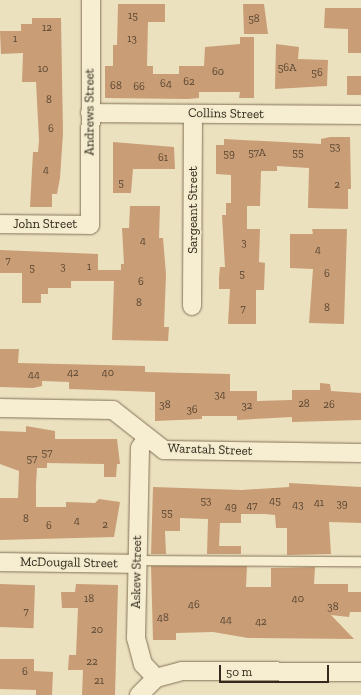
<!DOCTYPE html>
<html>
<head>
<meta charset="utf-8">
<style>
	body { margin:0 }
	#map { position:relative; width:361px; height:695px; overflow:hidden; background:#ece1bf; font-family:"Zilla Slab",serif }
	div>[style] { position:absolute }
	.building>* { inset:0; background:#c99d76; transform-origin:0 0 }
	.roads { filter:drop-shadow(0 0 1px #837258) drop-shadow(0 0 1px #837258) }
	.lane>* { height:9px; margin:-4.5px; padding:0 4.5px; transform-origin:4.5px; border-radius:4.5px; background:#f7eed2 }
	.street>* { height:18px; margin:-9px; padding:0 9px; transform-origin:9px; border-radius:9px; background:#f7eed2 }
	span { translate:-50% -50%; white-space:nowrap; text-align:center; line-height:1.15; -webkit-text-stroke:3.5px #f3ebce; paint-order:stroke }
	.number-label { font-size:11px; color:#594632 }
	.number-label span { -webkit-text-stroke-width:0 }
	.street-label { font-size:13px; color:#34291c }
	.scale { position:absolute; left:219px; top:665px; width:110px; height:18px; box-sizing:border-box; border:2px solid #34291c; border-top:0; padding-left:5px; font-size:12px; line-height:14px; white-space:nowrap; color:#34291c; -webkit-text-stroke:3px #f3ebce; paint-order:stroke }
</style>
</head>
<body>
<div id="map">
	<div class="building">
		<div style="clip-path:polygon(118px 4px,165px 4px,165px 22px,148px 22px,147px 66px,153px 66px,153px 74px,179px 74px,179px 66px,204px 66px,205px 47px,240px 44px,240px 37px,254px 37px,254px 98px,239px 98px,240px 92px,199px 92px,199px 98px,188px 99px,105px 98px,105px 66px,113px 66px,113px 45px,117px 45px)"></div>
		<div style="clip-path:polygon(243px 4px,264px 4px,268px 34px,244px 34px)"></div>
		<div style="clip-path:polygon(325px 8px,361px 8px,361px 53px,348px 53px,348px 29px,324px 28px)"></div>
		<div style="clip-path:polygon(32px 18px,61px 18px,63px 133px,60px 178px,57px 194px,52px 194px,52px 207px,30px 207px,33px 152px,38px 152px,39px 140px,36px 82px,22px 82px,23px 53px,1px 54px,0 31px,21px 31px,21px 24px,32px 24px)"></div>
		<div style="clip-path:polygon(276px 44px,299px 47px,298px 59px,328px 60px,327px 86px,275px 89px)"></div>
		<div style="left:347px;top:76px;width:14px;height:19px"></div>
		<div style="clip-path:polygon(330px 137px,350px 137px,351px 189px,348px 189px,348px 209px,308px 208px,309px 168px,277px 166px,277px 171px,261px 171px,260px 206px,247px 206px,247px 229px,260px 229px,259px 262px,265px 263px,264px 290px,256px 290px,256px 324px,228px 324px,230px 289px,219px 289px,219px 277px,220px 267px,225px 267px,222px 215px,226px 215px,226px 203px,231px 203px,231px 175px,216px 174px,216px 145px,224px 145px,224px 139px,321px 144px,321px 139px)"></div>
		<div style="clip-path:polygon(113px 142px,174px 147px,175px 169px,133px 169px,131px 193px,113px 193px)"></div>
		<div style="clip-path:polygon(130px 206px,160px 206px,159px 238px,163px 238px,166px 274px,164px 327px,169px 327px,168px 341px,112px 340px,114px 281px,71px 281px,71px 288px,48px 288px,48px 294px,41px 294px,41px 303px,22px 303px,22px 273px,0 273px,0 250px,98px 254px,98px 270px,121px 270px,121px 264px,124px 264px,122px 228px,129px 228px)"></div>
		<div style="clip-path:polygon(312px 229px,347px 229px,344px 324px,309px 323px,313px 269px,290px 268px,290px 234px,313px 234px)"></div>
		<div style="clip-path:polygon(0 349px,19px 349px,18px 363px,145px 366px,145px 372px,230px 374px,230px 391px,257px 391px,257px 401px,292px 400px,292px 390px,320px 390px,320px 383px,330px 384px,331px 391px,361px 393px,361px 420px,292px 422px,292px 417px,237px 420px,237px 416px,202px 416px,202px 419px,155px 421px,155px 392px,69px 389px,69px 382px,42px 381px,42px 386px,33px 388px,0 387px)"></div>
		<div style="clip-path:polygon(26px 426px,55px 431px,55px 439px,117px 439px,120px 464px,117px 464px,116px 477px,104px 477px,104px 464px,47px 463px,47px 468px,37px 468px,36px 484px,36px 507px,66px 507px,66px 502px,95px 503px,99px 499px,120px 502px,114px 537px,0 540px,0 498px,18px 498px,19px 471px,0 464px,0 431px,26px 432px)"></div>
		<div style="clip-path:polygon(289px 483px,361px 487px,361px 523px,329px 522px,331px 554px,287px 555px,287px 528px,276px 528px,275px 515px,265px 514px,241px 514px,241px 523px,220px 523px,219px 546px,241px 546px,241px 554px,207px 554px,208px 519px,180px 518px,180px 531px,165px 531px,166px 554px,151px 554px,153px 487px,242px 490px,289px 487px)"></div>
		<div style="clip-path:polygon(151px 566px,247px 566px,246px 587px,271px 587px,271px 568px,315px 567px,314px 584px,348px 584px,348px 592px,361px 592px,361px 612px,350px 612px,349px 617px,331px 615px,354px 639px,248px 638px,213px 632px,176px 633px,176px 640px,153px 640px)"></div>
		<div style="left:0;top:584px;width:35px;height:43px;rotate:2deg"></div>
		<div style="clip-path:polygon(76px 584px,118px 585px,115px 695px,82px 695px,83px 670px,68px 670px,69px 655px,76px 655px,78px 608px,62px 608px,61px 592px,75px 592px)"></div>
		<div style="clip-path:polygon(0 659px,34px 659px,34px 671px,53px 672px,52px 695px,36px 695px,36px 690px,0 689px)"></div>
	</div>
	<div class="roads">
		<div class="lane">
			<div style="left:138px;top:560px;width:223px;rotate:0.3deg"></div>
		</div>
		<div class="street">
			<div style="left:90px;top:113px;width:271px;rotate:0.4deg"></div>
			<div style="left:0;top:224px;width:90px;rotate:0.6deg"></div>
			<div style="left:90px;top:225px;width:225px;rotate:-89.7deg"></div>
			<div style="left:192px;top:306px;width:192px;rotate:-89.7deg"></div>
			<div style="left:0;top:408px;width:113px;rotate:1deg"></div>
			<div style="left:113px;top:410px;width:65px;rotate:38.1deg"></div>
			<div style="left:164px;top:450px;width:197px;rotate:0.9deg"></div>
			<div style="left:147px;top:438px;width:12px;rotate:125deg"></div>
			<div style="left:140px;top:448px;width:190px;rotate:91.2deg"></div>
			<div style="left:136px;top:638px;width:27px;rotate:75deg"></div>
			<div style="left:143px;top:664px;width:19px;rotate:47deg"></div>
			<div style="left:0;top:562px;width:137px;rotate:0.8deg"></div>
			<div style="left:139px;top:695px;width:24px;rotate:-45deg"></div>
			<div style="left:156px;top:678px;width:27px;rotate:-15deg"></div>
			<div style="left:182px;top:671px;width:179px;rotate:0.3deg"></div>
		</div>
	</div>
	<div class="number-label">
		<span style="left:133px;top:16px">15</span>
		<span style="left:254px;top:19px">58</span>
		<span style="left:47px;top:28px">12</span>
		<span style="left:15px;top:39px">1</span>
		<span style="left:132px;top:39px">13</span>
		<span style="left:287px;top:68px">56A</span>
		<span style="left:43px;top:69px">10</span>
		<span style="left:218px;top:72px">60</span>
		<span style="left:317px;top:73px">56</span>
		<span style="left:189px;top:82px">62</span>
		<span style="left:166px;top:84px">64</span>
		<span style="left:116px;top:86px">68</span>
		<span style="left:139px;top:87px">66</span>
		<span style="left:49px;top:100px">8</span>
		<span style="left:51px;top:129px">6</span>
		<span style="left:335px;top:147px">53</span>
		<span style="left:257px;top:153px">57A</span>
		<span style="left:298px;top:153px">55</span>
		<span style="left:229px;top:154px">59</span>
		<span style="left:163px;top:158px">61</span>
		<span style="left:46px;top:170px">4</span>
		<span style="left:121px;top:183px">5</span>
		<span style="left:337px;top:185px">2</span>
		<span style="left:143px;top:241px">4</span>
		<span style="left:244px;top:243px">3</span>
		<span style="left:318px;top:250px">4</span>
		<span style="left:8px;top:261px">7</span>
		<span style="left:63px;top:267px">3</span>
		<span style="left:89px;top:267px">1</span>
		<span style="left:32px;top:268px">5</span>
		<span style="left:242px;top:274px">5</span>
		<span style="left:327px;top:274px">6</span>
		<span style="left:141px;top:282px">6</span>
		<span style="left:139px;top:303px">8</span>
		<span style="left:327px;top:308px">8</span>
		<span style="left:243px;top:309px">7</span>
		<span style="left:73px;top:373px">42</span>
		<span style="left:108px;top:373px">40</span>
		<span style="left:34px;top:375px">44</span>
		<span style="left:220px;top:395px">34</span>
		<span style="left:304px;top:404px">28</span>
		<span style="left:165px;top:405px">38</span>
		<span style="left:329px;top:405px">26</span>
		<span style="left:247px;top:406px">32</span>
		<span style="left:192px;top:410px">36</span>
		<span style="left:47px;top:453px">57</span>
		<span style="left:32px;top:459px">57</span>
		<span style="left:206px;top:501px">53</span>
		<span style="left:275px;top:501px">45</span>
		<span style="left:319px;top:503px">41</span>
		<span style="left:342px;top:504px">39</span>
		<span style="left:298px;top:505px">43</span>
		<span style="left:252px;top:506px">47</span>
		<span style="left:231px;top:507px">49</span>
		<span style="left:167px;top:513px">55</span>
		<span style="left:26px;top:519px">8</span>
		<span style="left:77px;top:521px">4</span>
		<span style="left:105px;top:525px">2</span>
		<span style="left:49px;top:526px">6</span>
		<span style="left:89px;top:599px">18</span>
		<span style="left:298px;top:599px">40</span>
		<span style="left:194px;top:605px">46</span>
		<span style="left:333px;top:607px">38</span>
		<span style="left:26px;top:612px">7</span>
		<span style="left:163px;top:618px">48</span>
		<span style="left:226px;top:620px">44</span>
		<span style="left:261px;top:622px">42</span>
		<span style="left:97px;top:630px">20</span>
		<span style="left:92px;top:662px">22</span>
		<span style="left:25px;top:672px">6</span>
		<span style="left:99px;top:681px">21</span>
	</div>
	<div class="street-label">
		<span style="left:90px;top:112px;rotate:-90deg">Andrews Street</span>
		<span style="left:226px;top:114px;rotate:1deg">Collins Street</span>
		<span style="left:193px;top:210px;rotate:-90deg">Sargeant Street</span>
		<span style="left:45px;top:224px">John Street</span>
		<span style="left:210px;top:450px;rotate:2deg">Waratah Street</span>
		<span style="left:69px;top:563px;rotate:1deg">McDougall Street</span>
		<span style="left:137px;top:572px;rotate:-89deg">Askew Street</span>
	</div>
	<div class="scale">50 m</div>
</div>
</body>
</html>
